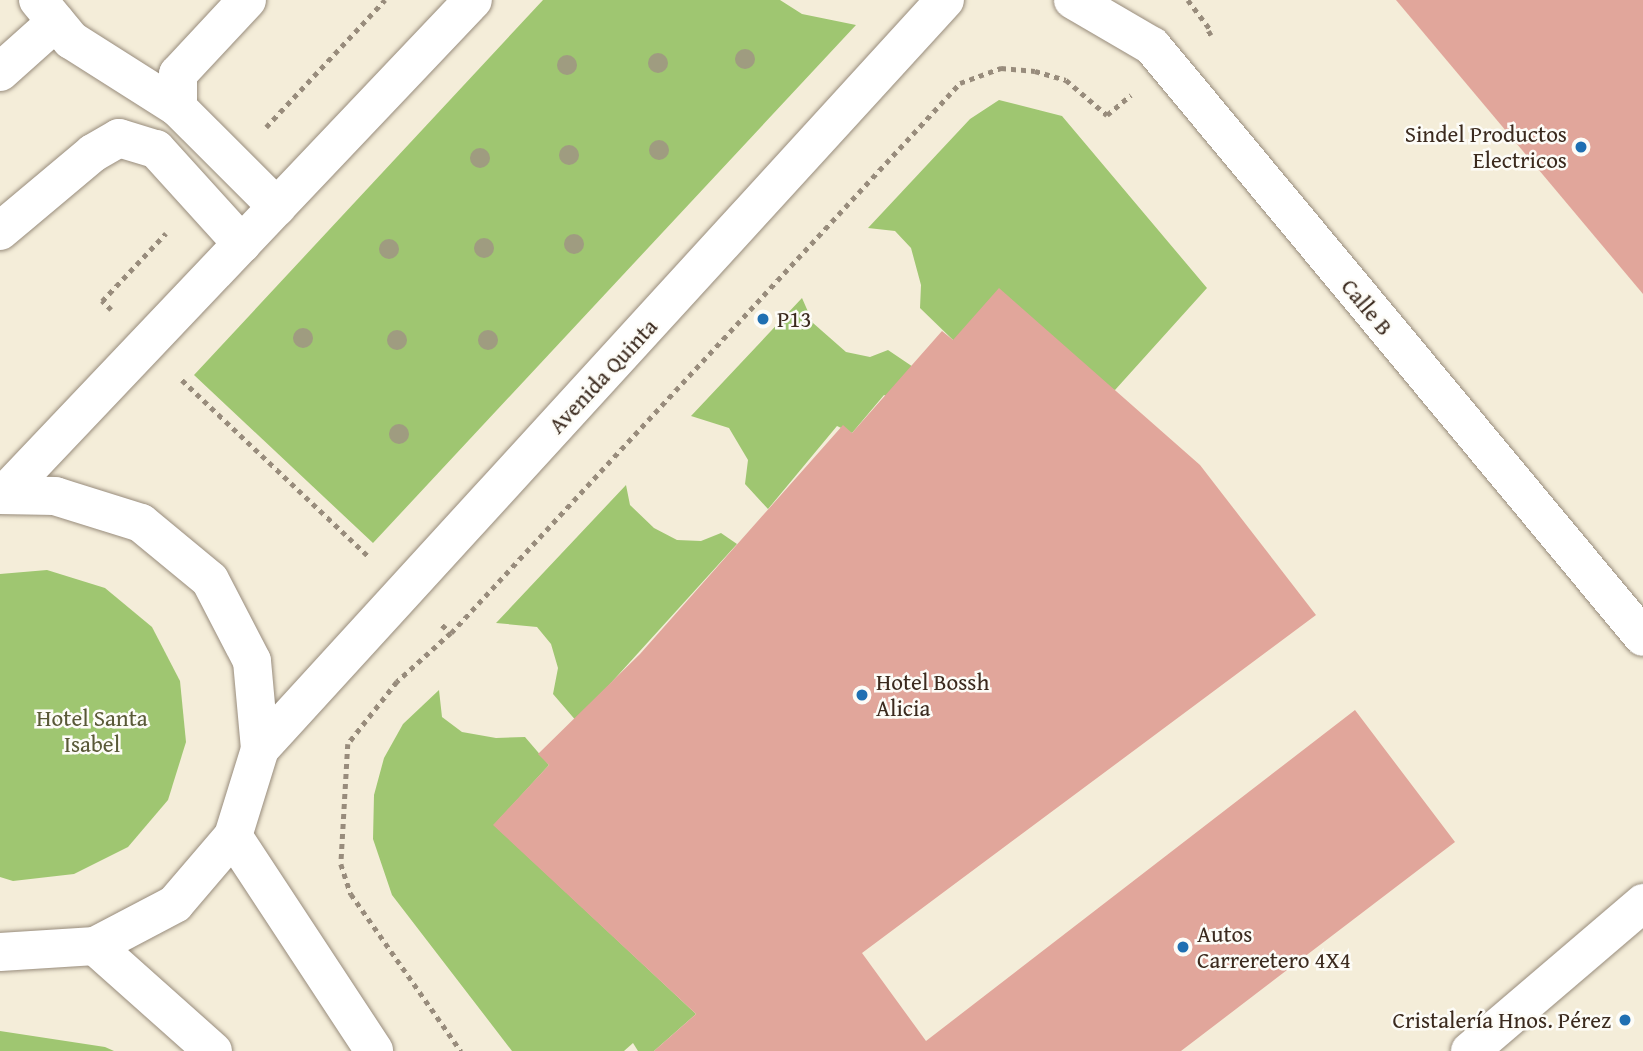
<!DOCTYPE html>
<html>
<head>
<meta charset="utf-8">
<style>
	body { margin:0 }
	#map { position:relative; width:1643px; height:1051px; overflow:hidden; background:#f4edd9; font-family:"Gentium Book Plus",serif }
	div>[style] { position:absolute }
	.green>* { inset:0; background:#9fc671 }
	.building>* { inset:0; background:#e1a69b }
	.path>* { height:4.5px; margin-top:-2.25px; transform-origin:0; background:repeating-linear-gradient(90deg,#988c7c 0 5px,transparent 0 10px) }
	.roads { filter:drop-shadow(0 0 2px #988c7c) drop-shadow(0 0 2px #988c7c) }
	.minor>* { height:38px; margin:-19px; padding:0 19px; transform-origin:19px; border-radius:19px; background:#fff }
	.major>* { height:38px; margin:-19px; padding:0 19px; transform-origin:19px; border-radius:19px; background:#fff }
	.trees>* { width:20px; height:20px; margin:-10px; border-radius:50%; background:#9f9c80 }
	.dots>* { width:19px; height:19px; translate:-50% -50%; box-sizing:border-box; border:4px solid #fdfcf7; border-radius:50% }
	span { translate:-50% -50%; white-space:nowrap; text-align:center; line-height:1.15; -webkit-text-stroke:5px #fdfcf7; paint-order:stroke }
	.poi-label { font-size:23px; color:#3b2a1e }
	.right { translate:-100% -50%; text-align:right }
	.left { translate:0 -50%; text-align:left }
	.street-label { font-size:23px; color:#3b2a1e }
	.park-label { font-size:23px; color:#595937 }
</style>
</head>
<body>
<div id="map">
	<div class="green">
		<div style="clip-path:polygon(543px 0,780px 0,802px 14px,856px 25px,373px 543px,194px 375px)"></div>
		<div style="clip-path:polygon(999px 100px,1062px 116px,1207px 288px,1115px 390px,953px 340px,920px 308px,921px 285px,911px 248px,895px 231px,868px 228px,970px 119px)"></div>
		<div style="clip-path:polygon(802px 298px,813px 323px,846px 352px,870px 357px,888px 350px,925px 375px,900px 402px,884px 395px,852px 433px,837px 426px,768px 509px,745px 484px,748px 460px,729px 428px,691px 416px)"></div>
		<div style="clip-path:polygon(626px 485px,630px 505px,654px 528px,677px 540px,701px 541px,721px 533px,737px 544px,600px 695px,584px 730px,553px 694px,558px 668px,551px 644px,537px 627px,496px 623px)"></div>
		<div style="clip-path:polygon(47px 570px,105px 588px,152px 627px,180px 681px,186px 742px,168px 800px,128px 847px,74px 874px,13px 881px,0 877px,0 574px)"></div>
		<div style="clip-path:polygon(439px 690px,442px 717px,462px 732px,496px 738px,525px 737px,549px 765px,494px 825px,696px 1014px,654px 1051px,638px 1051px,633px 1043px,624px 1051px,512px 1051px,392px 895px,373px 839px,374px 795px,384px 758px,403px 724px)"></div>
		<div style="clip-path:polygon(0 1031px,105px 1047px,114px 1051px,0 1051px)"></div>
	</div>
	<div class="building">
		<div style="clip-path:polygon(1396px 0,1643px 0,1643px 294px)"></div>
		<div style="clip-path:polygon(999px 288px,1200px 465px,1316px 615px,862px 953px,926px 1041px,1355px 710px,1455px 842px,1181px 1051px,654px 1051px,696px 1014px,493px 825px,549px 765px,538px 754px,640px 654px,843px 425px,852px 433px,942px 331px,953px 340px)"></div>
	</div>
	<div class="path">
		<div style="left:1188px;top:0;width:40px;rotate:53deg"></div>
		<div style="left:1212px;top:32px;width:6px;rotate:149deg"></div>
		<div style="left:266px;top:127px;width:174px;rotate:-46.9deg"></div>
		<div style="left:111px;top:310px;width:13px;rotate:-135deg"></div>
		<div style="left:102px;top:301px;width:93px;rotate:-46.7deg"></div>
		<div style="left:182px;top:380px;width:257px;rotate:43.4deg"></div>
		<div style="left:442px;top:625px;width:12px;rotate:42deg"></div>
		<div style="left:451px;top:633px;width:73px;rotate:137.8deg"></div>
		<div style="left:397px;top:682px;width:79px;rotate:128.3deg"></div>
		<div style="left:348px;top:744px;width:120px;rotate:93.3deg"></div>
		<div style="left:341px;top:864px;width:32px;rotate:72deg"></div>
		<div style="left:351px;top:894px;width:192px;rotate:55deg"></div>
		<div style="left:451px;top:633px;width:749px;rotate:-47.22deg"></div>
		<div style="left:960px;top:83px;width:44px;rotate:-20.1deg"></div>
		<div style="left:1001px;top:68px;width:34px;rotate:5deg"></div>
		<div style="left:1035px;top:71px;width:32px;rotate:16deg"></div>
		<div style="left:1066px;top:80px;width:54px;rotate:40.5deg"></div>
		<div style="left:1107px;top:115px;width:31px;rotate:-40deg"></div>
	</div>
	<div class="roads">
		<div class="minor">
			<div style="left:38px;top:0;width:52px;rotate:50.5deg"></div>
			<div style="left:71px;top:40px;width:127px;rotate:32.4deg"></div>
			<div style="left:247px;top:0;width:101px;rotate:133deg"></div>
			<div style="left:178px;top:74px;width:34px;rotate:90deg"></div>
			<div style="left:178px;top:108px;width:140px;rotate:45deg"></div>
			<div style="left:1073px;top:0;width:91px;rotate:30.2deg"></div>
			<div style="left:1152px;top:46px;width:768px;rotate:50.28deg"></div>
			<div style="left:0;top:72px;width:75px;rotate:-41.8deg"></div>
			<div style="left:0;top:231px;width:121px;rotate:-40deg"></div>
			<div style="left:93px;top:153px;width:30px;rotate:-30deg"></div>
			<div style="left:119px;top:138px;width:39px;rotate:17deg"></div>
			<div style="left:156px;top:149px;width:128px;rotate:47.8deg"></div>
			<div style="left:4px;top:494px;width:681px;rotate:-46.49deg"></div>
			<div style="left:260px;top:749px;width:1015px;rotate:-47.56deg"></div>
			<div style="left:1470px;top:1051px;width:228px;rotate:-40.5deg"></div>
		</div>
		<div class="major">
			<div style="left:0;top:495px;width:55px;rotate:1deg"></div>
			<div style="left:55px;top:496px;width:90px;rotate:17.4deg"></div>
			<div style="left:141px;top:523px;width:89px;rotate:39.6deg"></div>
			<div style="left:210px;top:580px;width:91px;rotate:62.6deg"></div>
			<div style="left:252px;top:661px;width:88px;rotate:84.8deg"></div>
			<div style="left:260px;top:749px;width:91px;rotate:107.2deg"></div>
			<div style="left:233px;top:836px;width:89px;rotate:130.5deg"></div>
			<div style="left:175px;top:904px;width:90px;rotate:152.3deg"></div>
			<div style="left:95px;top:946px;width:95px;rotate:176.4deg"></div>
			<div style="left:233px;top:836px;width:257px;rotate:56.7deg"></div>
			<div style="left:95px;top:946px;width:158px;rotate:41.7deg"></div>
		</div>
	</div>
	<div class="trees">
		<div style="left:745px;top:59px"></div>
		<div style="left:658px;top:63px"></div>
		<div style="left:567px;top:65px"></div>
		<div style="left:659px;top:150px"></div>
		<div style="left:569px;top:155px"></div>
		<div style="left:480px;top:158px"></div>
		<div style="left:574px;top:244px"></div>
		<div style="left:484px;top:248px"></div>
		<div style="left:389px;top:249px"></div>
		<div style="left:303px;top:338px"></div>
		<div style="left:397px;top:340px"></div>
		<div style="left:488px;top:340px"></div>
		<div style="left:399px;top:434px"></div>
	</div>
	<div class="dots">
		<div style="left:1581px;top:147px;background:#1f6fb2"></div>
		<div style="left:763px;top:319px;background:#1f6fb2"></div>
		<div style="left:862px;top:695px;background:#1f6fb2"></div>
		<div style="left:1183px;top:947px;background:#1f6fb2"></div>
		<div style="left:1625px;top:1020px;background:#1f6fb2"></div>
	</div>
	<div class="poi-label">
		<span class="right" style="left:1567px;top:147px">Sindel Productos<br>Electricos</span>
		<span class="left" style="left:777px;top:319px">P13</span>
		<span class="left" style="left:876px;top:695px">Hotel Bossh<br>Alicia</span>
		<span class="left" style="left:1197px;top:947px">Autos<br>Carreretero 4X4</span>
		<span class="right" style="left:1611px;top:1020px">Cristalería Hnos. Pérez</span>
	</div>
	<div class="street-label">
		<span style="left:1367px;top:307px;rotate:50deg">Calle B</span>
		<span style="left:603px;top:376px;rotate:-47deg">Avenida Quinta</span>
	</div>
	<div class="park-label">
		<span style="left:92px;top:731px">Hotel Santa<br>Isabel</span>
	</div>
</div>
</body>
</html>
